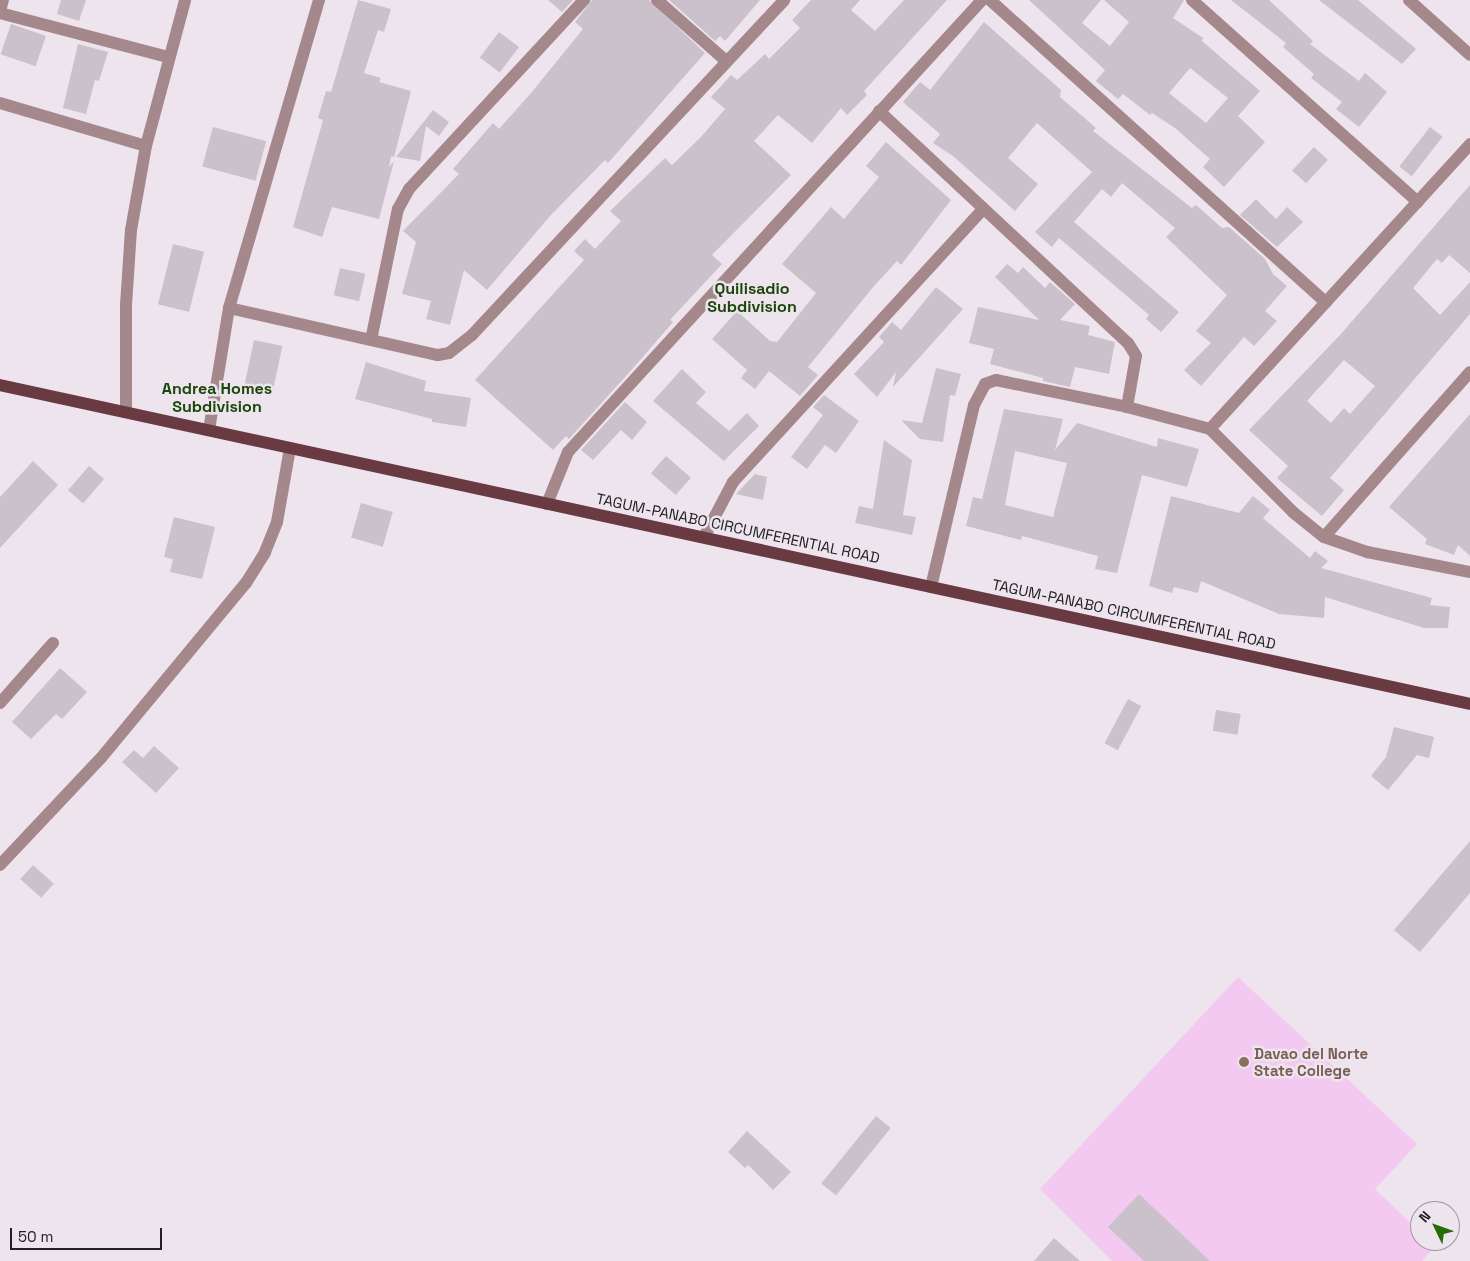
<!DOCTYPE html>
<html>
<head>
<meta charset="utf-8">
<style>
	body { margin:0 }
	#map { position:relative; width:1470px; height:1261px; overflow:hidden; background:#eee4ed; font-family:"Space Grotesk",sans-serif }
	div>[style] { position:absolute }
	.green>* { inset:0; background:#f3c9f1 }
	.building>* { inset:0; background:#cac1ca; transform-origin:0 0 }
	.minor>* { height:12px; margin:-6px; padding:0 6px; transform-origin:6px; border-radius:6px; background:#a5888c }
	.primary>* { height:12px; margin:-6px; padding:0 6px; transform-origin:6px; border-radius:6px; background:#6a3a42 }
	.dots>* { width:14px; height:14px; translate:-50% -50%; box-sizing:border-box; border:2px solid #eee4ed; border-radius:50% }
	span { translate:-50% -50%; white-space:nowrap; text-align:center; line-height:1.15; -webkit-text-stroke:5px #eee4ed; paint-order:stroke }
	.street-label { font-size:15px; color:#232023 }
	.education-label { font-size:15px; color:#785e54; font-weight:700 }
	.left { translate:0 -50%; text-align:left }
	.neighbourhood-label { font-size:16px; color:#1c470b; font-weight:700 }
	.north { position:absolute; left:1410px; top:1201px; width:50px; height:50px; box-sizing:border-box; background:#eee4ed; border:1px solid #9d969c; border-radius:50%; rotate:312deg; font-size:14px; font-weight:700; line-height:20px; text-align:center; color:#232023 }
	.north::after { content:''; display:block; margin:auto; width:18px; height:22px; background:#276c05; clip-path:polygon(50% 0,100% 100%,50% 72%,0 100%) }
	.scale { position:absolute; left:10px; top:1228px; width:152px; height:22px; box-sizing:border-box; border:2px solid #232023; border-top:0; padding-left:6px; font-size:15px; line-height:18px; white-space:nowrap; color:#232023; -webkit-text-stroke:4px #eee4ed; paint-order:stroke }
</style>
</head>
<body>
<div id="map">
	<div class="green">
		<div style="clip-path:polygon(1238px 977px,1417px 1144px,1375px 1189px,1420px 1232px,1420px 1241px,1430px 1241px,1435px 1246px,1422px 1261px,1112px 1261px,1040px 1189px)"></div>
	</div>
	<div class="building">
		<div style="clip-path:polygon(61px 0,86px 0,79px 21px,57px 14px)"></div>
		<div style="clip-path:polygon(358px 0,391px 9px,384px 32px,378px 30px,364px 73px,381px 78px,379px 82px,411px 91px,394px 157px,391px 156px,389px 167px,394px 161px,379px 219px,332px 207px,322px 237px,293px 227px,323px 120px,318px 118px,326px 91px,331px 92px)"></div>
		<div style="clip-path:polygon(548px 0,573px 0,562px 12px)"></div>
		<div style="clip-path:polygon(592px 0,649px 0,705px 53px,608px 163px,605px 160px,550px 216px,487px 290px,464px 270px,450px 325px,426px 319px,431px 301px,402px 294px,416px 242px,403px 231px,459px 174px,453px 169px,493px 123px,499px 129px,531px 93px,583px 29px,575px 22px)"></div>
		<div style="clip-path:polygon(669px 0,760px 0,725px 41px,720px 36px,715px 41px)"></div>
		<div style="clip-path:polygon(811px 0,860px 0,851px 10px,875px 31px,904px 0,947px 0,864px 91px,867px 95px,847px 115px,841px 108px,812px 143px,778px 115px,754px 141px,791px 175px,712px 255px,722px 264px,670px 320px,673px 322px,635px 366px,569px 439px,566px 436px,553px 450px,475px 380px,584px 260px,574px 251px,585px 239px,595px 249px,621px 221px,610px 211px,665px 158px,672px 165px,701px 137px,725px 109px,711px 97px,731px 75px,737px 80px,765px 54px,769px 59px,800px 28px,792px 20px)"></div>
		<div style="clip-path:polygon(evenodd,1029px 0,1101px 0,1082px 23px,1110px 46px,1129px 22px,1104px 0,1184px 0,1173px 18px,1203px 38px,1202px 41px,1260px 91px,1238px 116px,1265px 142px,1224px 187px,1203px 167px,1210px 159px,1175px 128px,1152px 113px,1150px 115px,1123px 94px,1118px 99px,1096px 81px,1105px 70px,1029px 0,1190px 68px,1228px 98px,1206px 123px,1169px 93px,1190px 68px)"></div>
		<div style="clip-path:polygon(1231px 0,1269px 0,1313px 41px,1310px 44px,1359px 81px,1365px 73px,1387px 92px,1359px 127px,1336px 109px,1342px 102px,1311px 78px,1314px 74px,1283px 47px,1286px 43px)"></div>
		<div style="clip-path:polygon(1319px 0,1358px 0,1416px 49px,1402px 64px)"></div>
		<div style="clip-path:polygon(984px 22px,1061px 90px,1060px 97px,1096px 128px,1093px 131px,1192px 208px,1196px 205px,1222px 228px,1229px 227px,1265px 259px,1273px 274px,1287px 286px,1265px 311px,1277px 321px,1254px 346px,1244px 337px,1201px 386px,1184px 370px,1211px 343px,1196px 331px,1227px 295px,1166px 237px,1175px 228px,1122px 183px,1111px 197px,1102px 189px,1074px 222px,1179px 312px,1161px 332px,1146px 319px,1149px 315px,1059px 238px,1052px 247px,1035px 232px,1092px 172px,1037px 123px,1008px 158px,1038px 184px,1015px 211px,953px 156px,933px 143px,940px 134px,903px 102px,920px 82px,930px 90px)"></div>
		<div style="left:11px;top:24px;width:37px;height:32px;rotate:19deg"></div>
		<div style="left:499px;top:32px;width:25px;height:32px;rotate:37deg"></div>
		<div style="clip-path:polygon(78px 44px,108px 52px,99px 81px,95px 80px,86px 114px,63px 108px)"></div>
		<div style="clip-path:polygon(433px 110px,449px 122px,439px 136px,426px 126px,420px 161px,396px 157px)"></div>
		<div style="left:213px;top:127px;width:55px;height:41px;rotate:15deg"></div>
		<div style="left:1430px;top:127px;width:16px;height:50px;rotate:38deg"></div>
		<div style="clip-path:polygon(886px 142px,951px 200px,901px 265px,897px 261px,874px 286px,808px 367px,818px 375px,800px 396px,769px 371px,755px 389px,741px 378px,747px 370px,712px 339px,737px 311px,770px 341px,777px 342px,816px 293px,782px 264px,831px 207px,844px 219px,879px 177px,866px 166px)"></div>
		<div style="left:1314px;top:147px;width:19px;height:32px;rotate:43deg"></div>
		<div style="clip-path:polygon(evenodd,1470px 185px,1470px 273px,1449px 255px,1442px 263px,1437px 259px,1413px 288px,1440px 315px,1470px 282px,1470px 314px,1330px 478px,1344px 490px,1322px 516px,1277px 478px,1288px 466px,1249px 430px,1341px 334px,1470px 185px,1344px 360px,1375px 386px,1350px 414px,1344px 408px,1331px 423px,1307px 401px,1344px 360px)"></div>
		<div style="clip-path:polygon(1256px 199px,1276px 219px,1287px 207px,1303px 222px,1277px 247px,1240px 215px)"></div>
		<div style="left:173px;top:244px;width:32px;height:62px;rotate:14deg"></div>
		<div style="clip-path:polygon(1007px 264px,1018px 273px,1023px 267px,1045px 288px,1050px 282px,1075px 304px,1060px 320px,1090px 326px,1088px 335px,1115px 342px,1109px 374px,1075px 367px,1070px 387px,1043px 381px,1043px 378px,990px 364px,994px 349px,969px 343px,978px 307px,1039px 320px,995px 277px)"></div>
		<div style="left:340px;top:268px;width:26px;height:28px;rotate:13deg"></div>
		<div style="clip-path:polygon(936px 287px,963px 309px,893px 387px,896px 372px,877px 397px,854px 374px,884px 342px,879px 337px,892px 322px,901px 330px)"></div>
		<div style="left:254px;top:340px;width:29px;height:47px;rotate:12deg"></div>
		<div style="clip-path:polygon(366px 362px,426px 381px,424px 391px,471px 398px,466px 427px,432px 422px,432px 419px,355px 399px)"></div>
		<div style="clip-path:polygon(936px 368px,961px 374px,955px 396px,950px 395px,943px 442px,920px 439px,901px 420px,922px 423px)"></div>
		<div style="clip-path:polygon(682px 369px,706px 392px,696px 403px,729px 431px,747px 413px,759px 426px,724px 461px,653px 401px)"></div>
		<div style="clip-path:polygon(824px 395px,859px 421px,836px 453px,825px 445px,807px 469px,791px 457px,823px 415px,813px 407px)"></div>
		<div style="clip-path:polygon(625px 402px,647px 422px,632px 440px,621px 430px,593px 460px,581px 450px)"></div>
		<div style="clip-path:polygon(evenodd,1004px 409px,1063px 419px,1055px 450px,1077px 423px,1157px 447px,1158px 438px,1199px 449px,1187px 487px,1142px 475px,1117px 573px,1095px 569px,1098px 556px,1022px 536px,1021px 540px,966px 526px,973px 497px,982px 499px,1004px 409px,1015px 451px,1067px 463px,1053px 517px,1005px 505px,1015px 451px)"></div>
		<div style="clip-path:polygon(1470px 414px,1470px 556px,1458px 545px,1454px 555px,1425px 544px,1427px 539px,1389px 507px)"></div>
		<div style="clip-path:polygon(884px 440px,912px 460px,903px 515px,916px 517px,912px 535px,855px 523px,859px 506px,873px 509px)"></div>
		<div style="left:666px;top:456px;width:33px;height:23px;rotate:41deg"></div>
		<div style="clip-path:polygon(33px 461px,58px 485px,0 548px,0 497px)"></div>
		<div style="left:89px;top:466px;width:20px;height:32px;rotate:41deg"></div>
		<div style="clip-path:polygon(755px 474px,767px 477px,763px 500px,736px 494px)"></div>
		<div style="clip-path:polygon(1171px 496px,1239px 513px,1253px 496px,1270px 510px,1263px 518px,1310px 558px,1315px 551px,1328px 561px,1321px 568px,1432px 598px,1430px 605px,1450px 607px,1448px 628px,1424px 628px,1325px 597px,1324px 618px,1279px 614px,1201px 581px,1198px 593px,1174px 587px,1172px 593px,1149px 586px)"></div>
		<div style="left:361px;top:503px;width:33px;height:36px;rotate:16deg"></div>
		<div style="clip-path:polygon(174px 517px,215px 527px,202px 579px,170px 572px,173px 559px,164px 557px)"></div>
		<div style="clip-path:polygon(60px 668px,87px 692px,62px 719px,56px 714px,31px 739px,12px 722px)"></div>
		<div style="left:1128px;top:699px;width:15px;height:50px;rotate:28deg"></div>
		<div style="left:1216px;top:710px;width:25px;height:21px;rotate:9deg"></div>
		<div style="clip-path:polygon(1394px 727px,1434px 737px,1429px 758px,1417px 755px,1388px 790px,1371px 776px,1386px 757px)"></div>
		<div style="clip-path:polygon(154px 746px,179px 768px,156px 793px,122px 762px,134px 750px,143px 758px)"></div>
		<div style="clip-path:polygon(1470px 841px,1470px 893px,1420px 952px,1394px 930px)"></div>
		<div style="left:33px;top:865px;width:28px;height:19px;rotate:42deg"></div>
		<div style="left:876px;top:1116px;width:19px;height:87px;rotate:39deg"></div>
		<div style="clip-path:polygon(747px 1131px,791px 1172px,773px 1190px,748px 1165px,745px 1168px,728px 1152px)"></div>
		<div style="clip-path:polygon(1139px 1194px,1210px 1261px,1144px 1261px,1108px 1227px)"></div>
		<div style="clip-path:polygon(1054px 1238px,1080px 1261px,1034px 1261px)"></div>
	</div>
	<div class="minor">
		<div style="left:657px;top:0;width:91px;rotate:41.4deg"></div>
		<div style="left:990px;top:0;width:452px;rotate:42deg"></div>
		<div style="left:1192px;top:0;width:303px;rotate:41.8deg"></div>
		<div style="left:1409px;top:0;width:82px;rotate:42deg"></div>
		<div style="left:0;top:11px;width:11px;rotate:-75deg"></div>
		<div style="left:0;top:13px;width:174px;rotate:14.7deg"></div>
		<div style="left:0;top:103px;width:152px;rotate:16.4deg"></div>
		<div style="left:879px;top:111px;width:340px;rotate:43deg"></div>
		<div style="left:1128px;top:343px;width:15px;rotate:58deg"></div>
		<div style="left:1136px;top:356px;width:52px;rotate:100deg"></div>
		<div style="left:229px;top:308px;width:214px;rotate:12.7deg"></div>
		<div style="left:438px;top:355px;width:11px;rotate:-10deg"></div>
		<div style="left:449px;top:353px;width:29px;rotate:-38deg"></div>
		<div style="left:472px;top:335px;width:458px;rotate:-47deg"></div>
		<div style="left:371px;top:340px;width:134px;rotate:-78.4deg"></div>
		<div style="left:398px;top:209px;width:23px;rotate:-61deg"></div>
		<div style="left:409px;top:189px;width:258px;rotate:-47.2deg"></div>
		<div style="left:126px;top:412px;width:107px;rotate:-90deg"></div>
		<div style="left:126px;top:305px;width:75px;rotate:-86.2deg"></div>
		<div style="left:131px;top:230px;width:85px;rotate:-79.9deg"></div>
		<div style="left:146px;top:146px;width:151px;rotate:-75deg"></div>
		<div style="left:1210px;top:429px;width:386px;rotate:-47.6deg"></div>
		<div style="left:209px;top:430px;width:124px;rotate:-80.7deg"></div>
		<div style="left:229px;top:308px;width:321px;rotate:-73.7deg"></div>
		<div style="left:547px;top:504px;width:56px;rotate:-68deg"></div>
		<div style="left:568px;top:452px;width:613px;rotate:-47.51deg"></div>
		<div style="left:704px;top:537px;width:62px;rotate:-62.2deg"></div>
		<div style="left:733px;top:482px;width:370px;rotate:-47.5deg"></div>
		<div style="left:1324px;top:537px;width:220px;rotate:-48.5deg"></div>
		<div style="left:931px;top:587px;width:187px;rotate:-76.7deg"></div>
		<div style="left:974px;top:405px;width:24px;rotate:-62deg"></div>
		<div style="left:985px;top:384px;width:12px;rotate:-20deg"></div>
		<div style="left:996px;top:380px;width:134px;rotate:11.6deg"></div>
		<div style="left:1127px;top:407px;width:86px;rotate:14.8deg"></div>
		<div style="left:1210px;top:429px;width:119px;rotate:45deg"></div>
		<div style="left:1294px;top:513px;width:38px;rotate:39deg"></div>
		<div style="left:1324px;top:537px;width:46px;rotate:19.2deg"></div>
		<div style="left:1367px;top:552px;width:105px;rotate:11deg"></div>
		<div style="left:0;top:703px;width:80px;rotate:-48.5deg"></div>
		<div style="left:0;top:865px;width:147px;rotate:-46.7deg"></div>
		<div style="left:101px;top:758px;width:227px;rotate:-50.4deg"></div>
		<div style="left:246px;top:583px;width:36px;rotate:-58deg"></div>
		<div style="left:265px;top:552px;width:32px;rotate:-68deg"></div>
		<div style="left:277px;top:522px;width:75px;rotate:-80deg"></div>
	</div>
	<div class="primary">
		<div style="left:0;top:385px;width:1504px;rotate:12.24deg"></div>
	</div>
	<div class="dots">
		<div style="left:1244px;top:1062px;background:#8d6e63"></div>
	</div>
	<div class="street-label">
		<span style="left:738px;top:528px;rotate:12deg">TAGUM-PANABO CIRCUMFERENTIAL ROAD</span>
		<span style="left:1134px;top:614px;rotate:12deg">TAGUM-PANABO CIRCUMFERENTIAL ROAD</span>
	</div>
	<div class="education-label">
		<span class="left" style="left:1254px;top:1062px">Davao del Norte<br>State College</span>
	</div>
	<div class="neighbourhood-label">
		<span style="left:752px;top:298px">Quilisadio<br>Subdivision</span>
		<span style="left:217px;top:398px">Andrea Homes<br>Subdivision</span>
	</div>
	<div class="north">N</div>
	<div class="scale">50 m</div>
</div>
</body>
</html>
